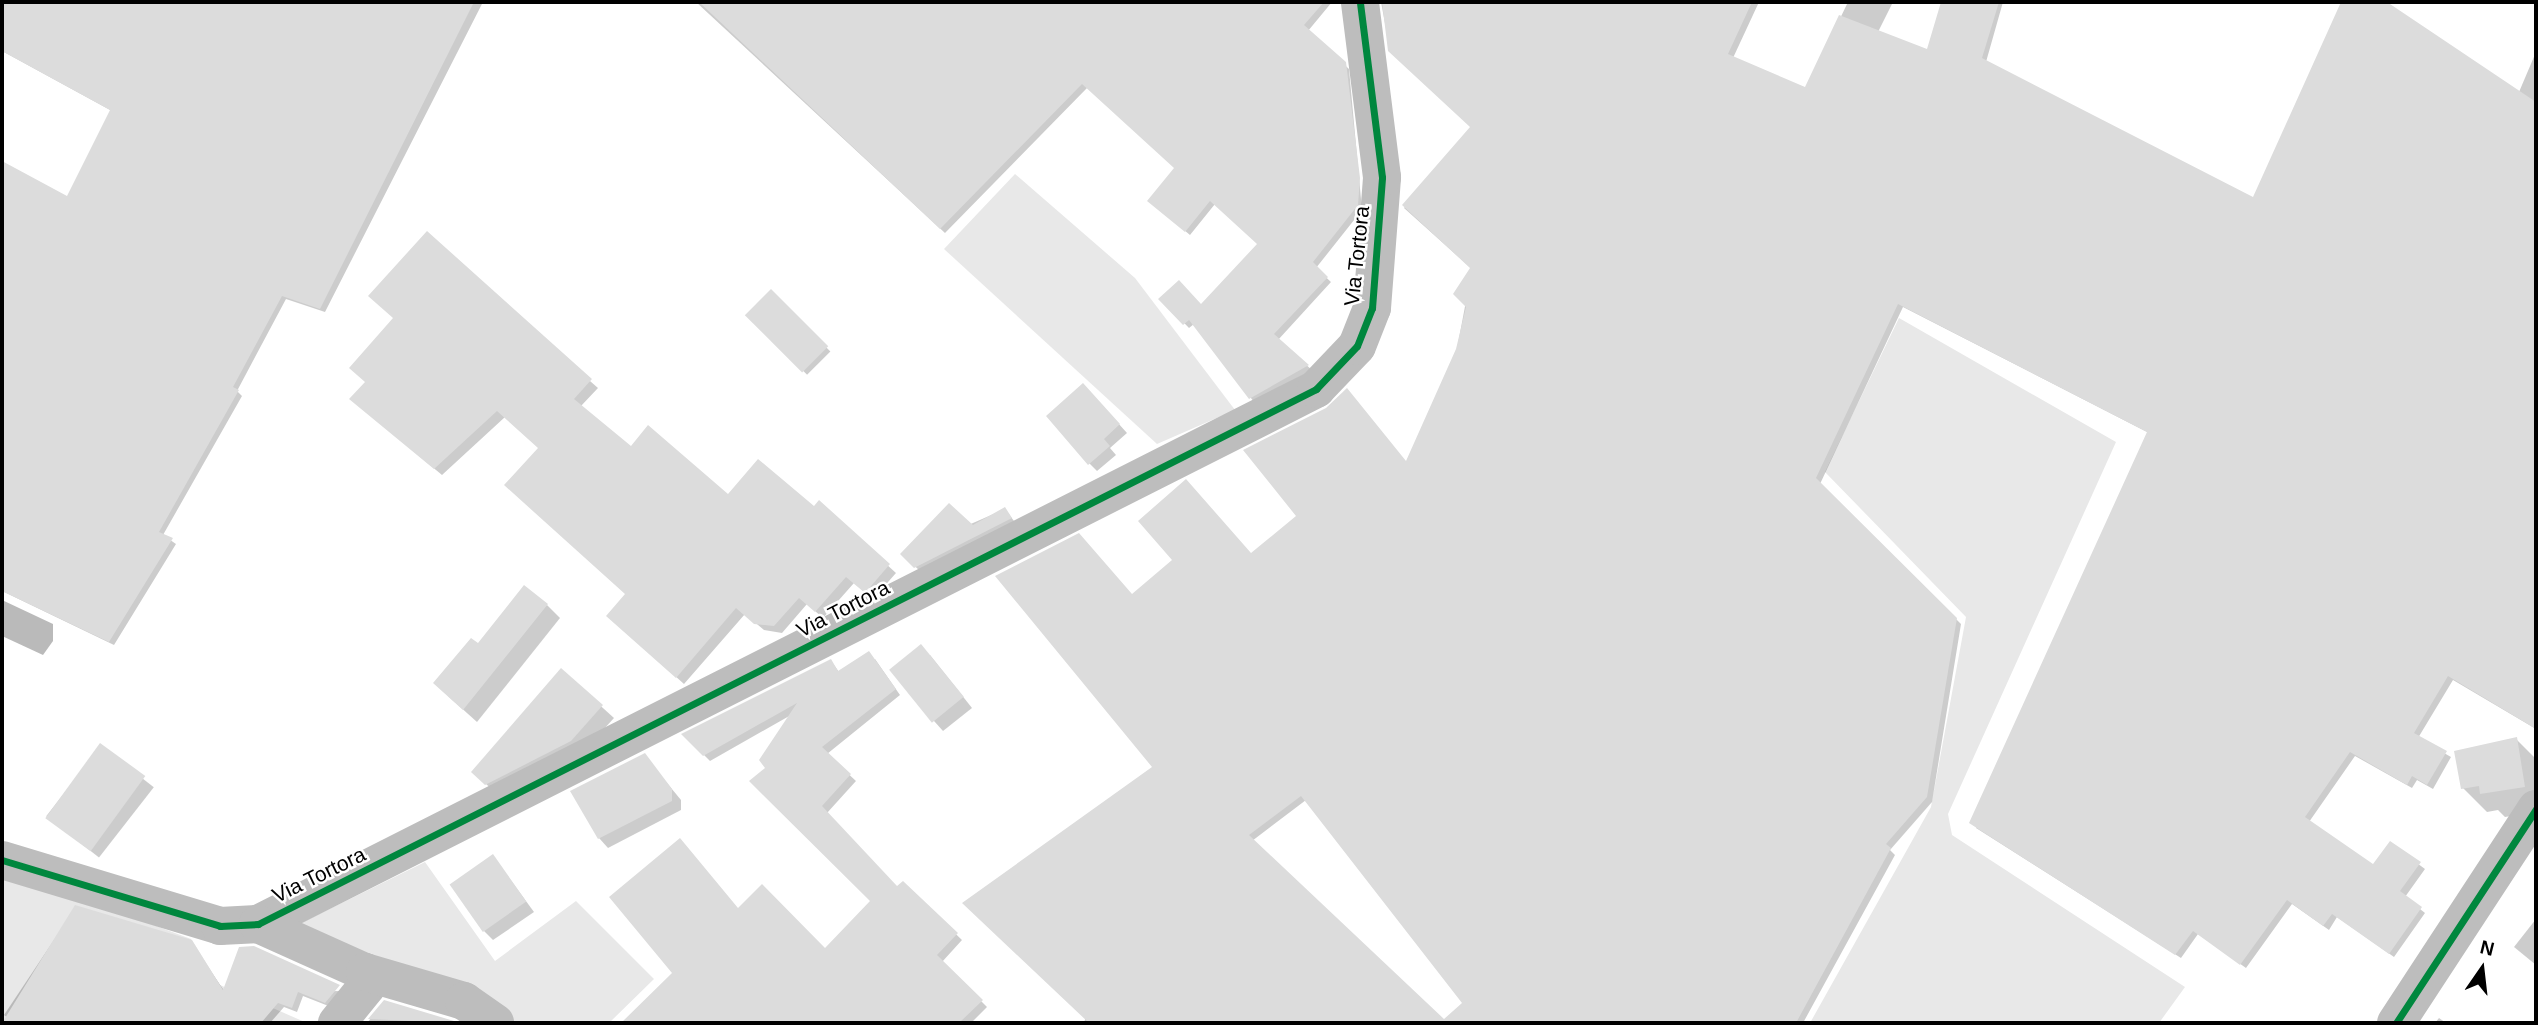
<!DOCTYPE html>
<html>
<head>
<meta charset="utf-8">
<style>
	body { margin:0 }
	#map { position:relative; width:2538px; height:1025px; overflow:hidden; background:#fff; font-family:Arial,sans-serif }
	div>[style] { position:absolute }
	.green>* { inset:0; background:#e8e8e8 }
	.water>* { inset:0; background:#bababa }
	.shadow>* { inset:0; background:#0003; transform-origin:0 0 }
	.building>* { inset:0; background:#dcdcdc; transform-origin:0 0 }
	.street>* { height:38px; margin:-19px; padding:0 19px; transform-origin:19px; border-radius:19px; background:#bdbdbd }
	.cycleway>* { height:7px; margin:-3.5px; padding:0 3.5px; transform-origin:3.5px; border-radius:3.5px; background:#00873e }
	span { translate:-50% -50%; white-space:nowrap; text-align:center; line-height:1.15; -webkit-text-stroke:5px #fff; paint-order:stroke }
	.street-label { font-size:21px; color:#000 }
	.frame { position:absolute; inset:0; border:4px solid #000; pointer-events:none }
	.north { position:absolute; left:2447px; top:934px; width:70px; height:70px; -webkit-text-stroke:5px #fff; paint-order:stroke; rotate:14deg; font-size:19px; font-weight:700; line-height:28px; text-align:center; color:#000 }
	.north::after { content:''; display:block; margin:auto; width:24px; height:32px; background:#000; clip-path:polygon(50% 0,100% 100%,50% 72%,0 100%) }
</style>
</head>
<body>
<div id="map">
	<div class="green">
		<div style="clip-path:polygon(1015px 174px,1135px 278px,1235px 410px,1157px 444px,944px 249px)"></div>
		<div style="clip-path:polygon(1899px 318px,2116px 442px,1948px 814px,1952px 835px,2185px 987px,2159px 1023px,1810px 1023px,1931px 807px,1966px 617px,1825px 472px)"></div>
		<div style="clip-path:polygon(425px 862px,495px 961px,576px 901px,654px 979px,609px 1023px,506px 1023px,285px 931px)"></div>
		<div style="clip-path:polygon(2px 868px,191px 939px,220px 985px,307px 1023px,2px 1023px)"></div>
	</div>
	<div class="water">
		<div style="clip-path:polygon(2px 600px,53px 624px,53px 641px,43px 655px,2px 636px)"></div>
	</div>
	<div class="shadow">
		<div style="clip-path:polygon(2px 2px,140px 2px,161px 13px,167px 2px,483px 2px,325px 312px,286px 299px,237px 391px,242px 396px,163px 535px,176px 544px,114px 645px,2px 591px,2px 163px,68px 199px,112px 111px,2px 51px)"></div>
		<div style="clip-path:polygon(696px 2px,1332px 2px,1308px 31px,1349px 69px,1362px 210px,1316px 268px,1331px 282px,1278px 340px,1312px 370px,1254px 402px,1194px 324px,1189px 328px,1161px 299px,1201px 306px,1259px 245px,1215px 204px,1190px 235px,1154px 205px,1176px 168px,1088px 87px,945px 233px)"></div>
		<div style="clip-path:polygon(evenodd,1381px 2px,1759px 2px,1733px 58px,1806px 89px,1848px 2px,1893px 2px,1878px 32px,1928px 51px,1943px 2px,2003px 2px,1986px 62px,2254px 200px,2343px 2px,2384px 2px,2519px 92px,2536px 52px,2536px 729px,2453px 680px,2418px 738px,2451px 757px,2433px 789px,2417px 780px,2412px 788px,2355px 756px,2309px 822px,2374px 867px,2390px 843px,2425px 869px,2405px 897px,2425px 913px,2394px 957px,2337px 917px,2329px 930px,2292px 904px,2246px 968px,2198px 934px,2181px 958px,1976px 828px,2149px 433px,1903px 307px,1820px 484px,1961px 624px,1932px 802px,1890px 850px,1895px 855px,1803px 1023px,1084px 1023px,1155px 767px,1132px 596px,1252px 555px,1406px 464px,1457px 349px,1472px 269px,1404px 208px,1473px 127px,1390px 50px,1381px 2px,1306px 800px,1464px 1003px,1444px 1022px,1252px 841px,1306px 800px)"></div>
		<div style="left:771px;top:292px;width:84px;height:33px;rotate:45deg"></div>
		<div style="clip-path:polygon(590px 381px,598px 388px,581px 406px,631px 448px,728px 496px,814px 508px,819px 503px,896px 573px,873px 599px,854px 583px,823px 618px,807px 604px,782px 633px,764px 630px,745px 614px,684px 684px,616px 623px,627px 594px,540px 448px,505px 417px,442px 475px,359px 406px)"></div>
		<div style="clip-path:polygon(1091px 393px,1127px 433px,1110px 448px,1116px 455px,1097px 471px,1089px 463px)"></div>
		<div style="clip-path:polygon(1005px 509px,1017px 525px,922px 573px,902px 554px)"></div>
		<div style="clip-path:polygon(547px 605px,560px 618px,477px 722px,448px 696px,478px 646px)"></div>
		<div style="clip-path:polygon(930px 655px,972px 708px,943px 731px,934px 721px)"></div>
		<div style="clip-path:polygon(875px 659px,900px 695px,827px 754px,856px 781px,827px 813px,897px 888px,903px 883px,962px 940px,942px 962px,987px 1007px,971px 1023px,623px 1023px,739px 910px,825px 950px,873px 901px,767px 769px,791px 715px,710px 761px,684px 735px,831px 661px,839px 672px)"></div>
		<div style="clip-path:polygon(561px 670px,614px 718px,583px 752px,498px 795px,473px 772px)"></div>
		<div style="clip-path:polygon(2516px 739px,2536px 759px,2536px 812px,2505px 817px,2498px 810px,2487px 812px,2463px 788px)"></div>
		<div style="left:101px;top:746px;width:67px;height:89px;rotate:38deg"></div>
		<div style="clip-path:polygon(644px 755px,681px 800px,681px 810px,608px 848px,599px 838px)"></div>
		<div style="clip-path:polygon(493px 856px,534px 912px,493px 940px,484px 931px)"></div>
		<div style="clip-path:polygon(76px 907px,191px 942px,225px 992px,344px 991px,331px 1007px,303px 996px,297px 1012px,284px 1007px,270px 1023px,14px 1023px,4px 1015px)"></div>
		<div style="clip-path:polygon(2536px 919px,2536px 965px,2514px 947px)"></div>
		<div style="clip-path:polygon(384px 1002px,451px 1022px,453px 1023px,367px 1023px)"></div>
		<div style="clip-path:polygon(2439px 1018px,2446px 1023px,2435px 1023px)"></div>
	</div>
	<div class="building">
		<div style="clip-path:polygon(2px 2px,474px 2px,320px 309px,282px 296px,233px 387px,239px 390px,159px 532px,173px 538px,109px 642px,2px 591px,2px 161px,67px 196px,110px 110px,2px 51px)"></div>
		<div style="clip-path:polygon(699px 2px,1324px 2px,1304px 25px,1346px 62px,1360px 178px,1358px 205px,1313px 262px,1328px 277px,1274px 334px,1309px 365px,1249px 399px,1189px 320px,1183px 325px,1158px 299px,1179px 280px,1201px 304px,1257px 244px,1210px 201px,1185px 232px,1147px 201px,1174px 168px,1082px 84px,940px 229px)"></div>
		<div style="clip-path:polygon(evenodd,1382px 2px,1752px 2px,1728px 54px,1805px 87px,1839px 15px,1927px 49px,1941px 2px,1999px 2px,1982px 58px,2253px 197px,2341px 2px,2387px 2px,2536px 102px,2536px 729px,2448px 676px,2414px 733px,2447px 751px,2427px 785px,2412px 776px,2407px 785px,2350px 752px,2305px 817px,2373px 864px,2390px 841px,2421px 862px,2400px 891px,2422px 907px,2389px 954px,2332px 914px,2323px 926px,2287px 900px,2240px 965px,2193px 931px,2175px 955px,1969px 823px,2147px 432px,1898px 304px,1816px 478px,1957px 618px,1927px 797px,1886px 844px,1891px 848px,1796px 1023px,1089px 1023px,962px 903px,1152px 767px,995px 576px,1079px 533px,1132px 594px,1172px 560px,1138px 521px,1186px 479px,1251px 553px,1296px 516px,1243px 450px,1326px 408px,1347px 388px,1406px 461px,1456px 349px,1466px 307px,1453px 294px,1470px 268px,1402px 205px,1470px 127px,1388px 51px,1382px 2px,1301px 796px,1462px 1003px,1444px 1019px,1249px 835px,1301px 796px)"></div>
		<div style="clip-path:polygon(427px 231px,592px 379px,574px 399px,631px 446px,648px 425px,728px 494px,758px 459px,814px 506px,819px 500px,890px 564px,865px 593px,846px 577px,815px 612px,799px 598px,774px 626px,754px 624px,736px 608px,676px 678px,606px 616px,625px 594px,504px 485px,538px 448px,497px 411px,434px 469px,349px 399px,365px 382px,349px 368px,393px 318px,368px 296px)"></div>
		<div style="left:771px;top:289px;width:81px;height:37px;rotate:45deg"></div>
		<div style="clip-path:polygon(1083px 383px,1120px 424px,1104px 439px,1110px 446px,1088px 465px,1046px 416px)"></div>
		<div style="clip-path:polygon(949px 503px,973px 525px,1005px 507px,1012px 518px,914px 568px,900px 554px)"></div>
		<div style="clip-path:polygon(524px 585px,548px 604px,463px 710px,433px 683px,471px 638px,478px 643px)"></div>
		<div style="left:921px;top:644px;width:68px;height:41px;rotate:51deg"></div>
		<div style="clip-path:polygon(869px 651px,896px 689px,822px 747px,851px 774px,822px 806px,897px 886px,903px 881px,958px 933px,937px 955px,983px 1000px,959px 1023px,621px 1023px,672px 973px,609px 897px,680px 838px,738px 908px,762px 884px,825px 948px,870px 901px,749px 781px,765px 768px,759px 760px,797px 703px,703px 756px,681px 734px,831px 659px,838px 671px)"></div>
		<div style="clip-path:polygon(561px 668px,603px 705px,571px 741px,485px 785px,471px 772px)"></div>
		<div style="clip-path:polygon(2517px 737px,2525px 787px,2480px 794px,2479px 786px,2461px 789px,2454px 751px)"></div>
		<div style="left:100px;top:743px;width:56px;height:93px;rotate:36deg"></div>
		<div style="clip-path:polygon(645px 753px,672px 789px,672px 801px,598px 839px,570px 791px)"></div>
		<div style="left:493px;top:854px;width:58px;height:53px;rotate:55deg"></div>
		<div style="clip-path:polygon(75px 905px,192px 940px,223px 990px,239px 947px,254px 946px,340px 985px,325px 1003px,298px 992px,292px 1008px,278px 1003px,261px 1023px,2px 1023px)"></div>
		<div style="clip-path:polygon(384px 1000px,454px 1021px,458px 1023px,368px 1019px)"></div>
	</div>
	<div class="street">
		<div style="left:2px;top:860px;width:228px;rotate:16.8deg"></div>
		<div style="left:220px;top:926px;width:38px;rotate:-3deg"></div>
		<div style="left:258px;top:924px;width:1186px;rotate:-26.82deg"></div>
		<div style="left:1316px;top:389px;width:59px;rotate:-46.4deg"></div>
		<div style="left:1357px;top:346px;width:41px;rotate:-68.5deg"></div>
		<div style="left:1372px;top:308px;width:131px;rotate:-85.6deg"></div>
		<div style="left:1382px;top:177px;width:176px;rotate:-97.2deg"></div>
		<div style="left:258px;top:924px;width:117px;rotate:24.2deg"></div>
		<div style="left:365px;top:972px;width:14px;rotate:82deg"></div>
		<div style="left:367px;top:986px;width:48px;rotate:129deg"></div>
		<div style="left:365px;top:972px;width:103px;rotate:16.3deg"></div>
		<div style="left:464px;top:1001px;width:38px;rotate:35deg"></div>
		<div style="left:2396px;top:1023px;width:256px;rotate:-56.8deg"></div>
	</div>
	<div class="cycleway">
		<div style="left:2px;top:860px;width:228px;rotate:16.8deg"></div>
		<div style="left:220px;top:926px;width:38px;rotate:-3deg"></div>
		<div style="left:258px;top:924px;width:1186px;rotate:-26.82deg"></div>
		<div style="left:1316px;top:389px;width:59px;rotate:-46.4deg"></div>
		<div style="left:1357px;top:346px;width:41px;rotate:-68.5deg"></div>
		<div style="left:1372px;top:308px;width:131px;rotate:-85.6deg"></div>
		<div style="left:1382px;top:177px;width:176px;rotate:-97.2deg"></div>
		<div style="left:2396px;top:1023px;width:256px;rotate:-56.8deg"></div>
	</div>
	<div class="street-label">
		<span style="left:1357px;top:256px;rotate:-84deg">Via Tortora</span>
		<span style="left:843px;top:609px;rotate:-27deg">Via Tortora</span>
		<span style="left:319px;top:875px;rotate:-26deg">Via Tortora</span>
	</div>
	<div class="frame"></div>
	<div class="north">N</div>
</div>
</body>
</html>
